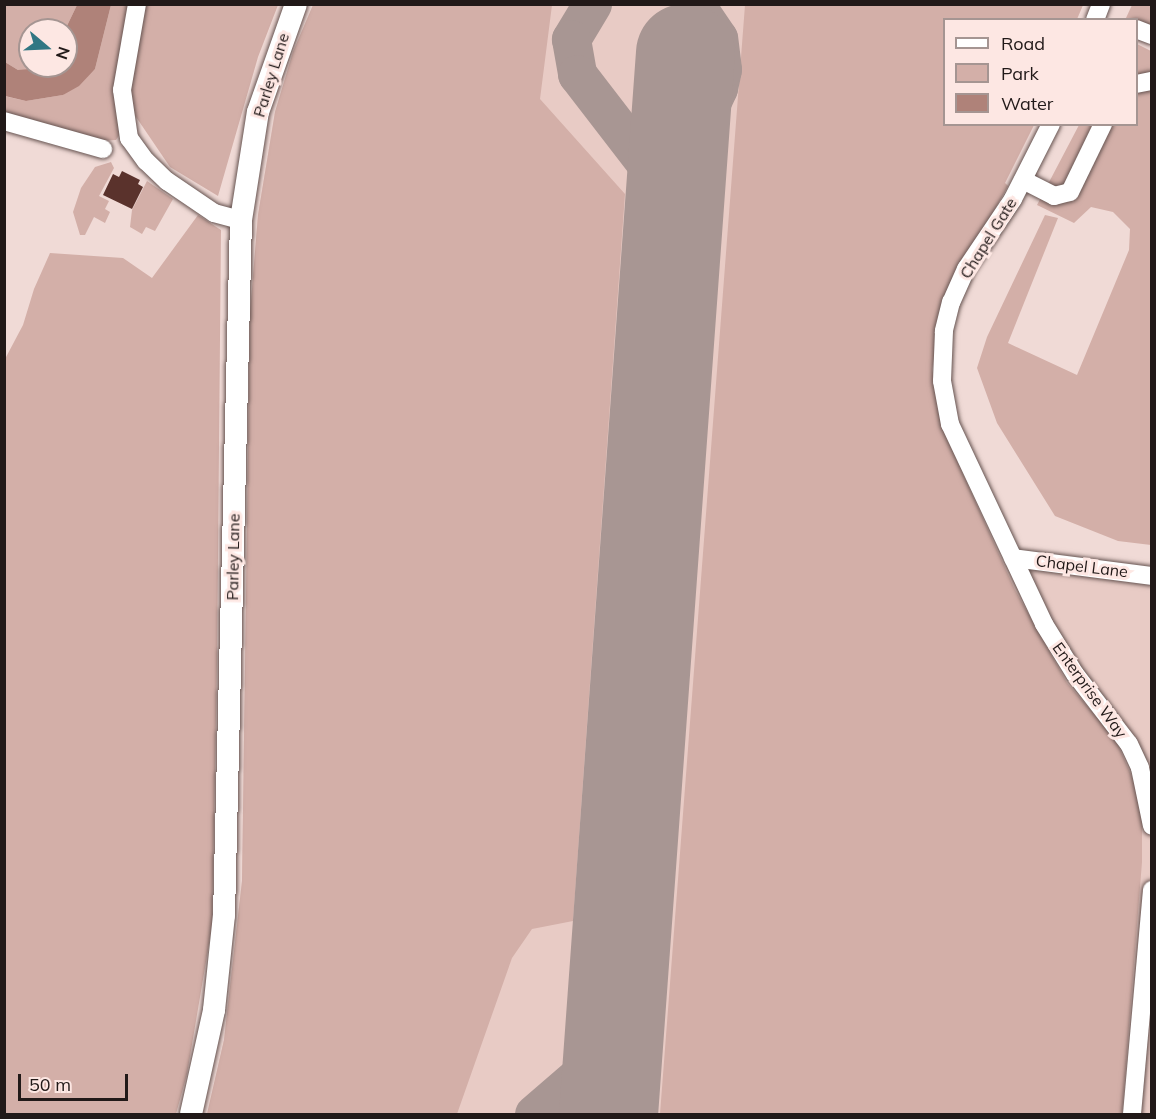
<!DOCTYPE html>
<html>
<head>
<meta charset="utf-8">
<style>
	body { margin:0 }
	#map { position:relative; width:1156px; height:1119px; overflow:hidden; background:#f0dad6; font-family:Mulish,sans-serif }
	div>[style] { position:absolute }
	.built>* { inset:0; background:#e8cbc5 }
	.green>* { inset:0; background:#d3afa8 }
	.water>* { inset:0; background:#af8279 }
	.taxiway>* { height:39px; margin:-19.5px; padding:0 19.5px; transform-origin:19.5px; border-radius:19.5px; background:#a89693 }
	.runway>* { height:99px; margin:-49.5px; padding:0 49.5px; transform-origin:49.5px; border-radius:49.5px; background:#a89693 }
	.building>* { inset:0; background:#5a322c }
	.roads { filter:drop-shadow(0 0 2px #655350) drop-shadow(0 0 2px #655350) }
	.minor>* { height:18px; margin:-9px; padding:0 9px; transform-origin:9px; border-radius:9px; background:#fff }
	.major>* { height:22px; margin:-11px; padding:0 11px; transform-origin:11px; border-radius:11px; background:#fff }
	span { translate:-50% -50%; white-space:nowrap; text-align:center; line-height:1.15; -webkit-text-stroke:6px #fde7e3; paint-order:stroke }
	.street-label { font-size:16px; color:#211918 }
	.frame { position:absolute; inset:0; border:6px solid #211918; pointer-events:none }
	.legend { position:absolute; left:943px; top:18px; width:195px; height:108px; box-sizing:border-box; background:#fde7e3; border:2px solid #a59592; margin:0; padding:8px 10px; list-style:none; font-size:18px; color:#211918 }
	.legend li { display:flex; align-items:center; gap:12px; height:30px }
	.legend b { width:30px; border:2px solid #a59592 }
	.north { position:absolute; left:18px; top:18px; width:60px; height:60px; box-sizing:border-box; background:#fde7e3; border:2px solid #a59592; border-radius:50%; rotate:109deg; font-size:16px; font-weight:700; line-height:24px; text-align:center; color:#211918 }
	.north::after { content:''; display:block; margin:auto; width:21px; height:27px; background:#317783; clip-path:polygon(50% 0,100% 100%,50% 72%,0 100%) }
	.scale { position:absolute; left:18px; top:1074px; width:110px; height:27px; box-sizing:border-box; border:3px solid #211918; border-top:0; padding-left:8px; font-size:18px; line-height:21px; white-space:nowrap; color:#211918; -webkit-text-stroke:4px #fde7e3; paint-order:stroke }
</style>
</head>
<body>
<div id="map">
	<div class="built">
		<div style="clip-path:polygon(313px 5px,1083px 5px,1077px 19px,944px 20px,944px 124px,1034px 125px,1005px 183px,1008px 186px,946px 295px,932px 369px,941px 425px,1006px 566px,1151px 585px,1151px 1114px,207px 1114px,224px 1040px,242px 881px,250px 314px,258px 215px,275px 112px,293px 52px)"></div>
	</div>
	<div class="green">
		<div style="clip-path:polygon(4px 5px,77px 5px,65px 30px,30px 30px,30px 66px,42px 66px,30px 70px,18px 70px,5px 62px)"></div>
		<div style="clip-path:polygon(111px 5px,134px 5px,121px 39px,120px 134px,116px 140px,98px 141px,5px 116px,4px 96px,26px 101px,63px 95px,95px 69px)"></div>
		<div style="clip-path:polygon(143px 5px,278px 5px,258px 57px,218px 196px,170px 167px,132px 111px,130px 78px)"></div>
		<div style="clip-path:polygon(313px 5px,552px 5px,540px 99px,625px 194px,573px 921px,532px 929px,512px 958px,457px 1114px,207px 1114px,224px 1040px,242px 881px,250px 314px,258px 215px,275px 112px,293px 52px)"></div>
		<div style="clip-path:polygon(745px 5px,1083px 5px,1077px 19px,944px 20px,944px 124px,1034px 125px,1005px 183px,1008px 186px,946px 295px,932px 369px,941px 425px,1015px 590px,1067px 683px,1115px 738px,1135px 784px,1142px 820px,1142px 862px,1122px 1114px,660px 1114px)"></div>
		<div style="clip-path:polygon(1132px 5px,1151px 5px,1151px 28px,1126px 18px)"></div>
		<div style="clip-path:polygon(1137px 44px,1151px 51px,1151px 545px,1118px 541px,1055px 516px,997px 423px,977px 368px,987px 337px,1045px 215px,1058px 218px,1008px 343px,1077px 375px,1129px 250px,1130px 229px,1113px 212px,1091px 207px,1074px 223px,1037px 205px,1079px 125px,1136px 124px)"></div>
		<div style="clip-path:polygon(111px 162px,114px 168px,99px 196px,109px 201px,105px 209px,110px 212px,105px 223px,94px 217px,85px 235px,80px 235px,73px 212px,81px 188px,95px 167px)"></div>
		<div style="clip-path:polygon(147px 181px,173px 199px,155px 231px,146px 227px,142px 234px,130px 227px,132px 210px)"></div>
		<div style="clip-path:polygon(198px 215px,221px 230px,217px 664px,212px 926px,187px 1074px,176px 1114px,5px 1114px,5px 359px,23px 325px,34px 289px,50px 253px,123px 258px,152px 278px)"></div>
	</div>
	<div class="water">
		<div style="clip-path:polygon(77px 5px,111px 5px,95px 69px,79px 86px,63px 95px,26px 101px,5px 96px,5px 62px,18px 70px,66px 66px,65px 30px)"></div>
	</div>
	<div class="taxiway">
		<div style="left:592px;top:4px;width:41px;rotate:121deg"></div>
		<div style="left:571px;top:39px;width:36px;rotate:80deg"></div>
		<div style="left:577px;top:74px;width:143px;rotate:52.4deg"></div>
		<div style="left:664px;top:187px;width:32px;rotate:76deg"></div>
		<div style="left:674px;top:197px;width:42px;rotate:-73.3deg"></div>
		<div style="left:686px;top:157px;width:76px;rotate:-65.1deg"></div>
		<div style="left:718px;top:88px;width:19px;rotate:-78deg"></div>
		<div style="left:722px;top:69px;width:31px;rotate:-97deg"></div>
		<div style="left:718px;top:38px;width:41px;rotate:-124.1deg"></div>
		<div style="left:534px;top:1114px;width:67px;rotate:-40.8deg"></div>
		<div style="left:585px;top:1070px;width:60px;rotate:-60deg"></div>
	</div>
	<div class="runway">
		<div style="left:608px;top:1114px;width:1064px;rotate:-85.85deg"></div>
	</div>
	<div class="building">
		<div style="clip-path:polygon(122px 171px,140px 180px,138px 184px,143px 187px,132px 209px,103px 195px,113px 174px,119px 177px)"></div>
	</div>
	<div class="roads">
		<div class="minor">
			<div style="left:137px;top:4px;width:87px;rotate:99.9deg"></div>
			<div style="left:122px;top:90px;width:49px;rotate:81.7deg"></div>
			<div style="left:129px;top:138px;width:29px;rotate:54deg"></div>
			<div style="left:146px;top:161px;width:29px;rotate:44deg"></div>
			<div style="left:167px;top:181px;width:57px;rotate:34.2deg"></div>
			<div style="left:214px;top:213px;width:28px;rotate:15deg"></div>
			<div style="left:1095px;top:20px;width:17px;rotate:-69deg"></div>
			<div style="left:1136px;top:29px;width:17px;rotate:21deg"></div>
			<div style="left:1136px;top:84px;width:16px;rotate:-11deg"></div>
			<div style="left:4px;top:121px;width:103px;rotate:15.8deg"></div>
			<div style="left:1051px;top:124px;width:84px;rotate:116.9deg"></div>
			<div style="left:1013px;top:199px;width:84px;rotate:123.9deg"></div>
			<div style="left:966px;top:269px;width:36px;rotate:114deg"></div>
			<div style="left:951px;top:302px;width:30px;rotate:104deg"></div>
			<div style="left:944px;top:331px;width:50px;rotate:92.3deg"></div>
			<div style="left:942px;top:381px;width:44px;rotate:79.5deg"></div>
			<div style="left:950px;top:424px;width:221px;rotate:64.8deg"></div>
			<div style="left:1044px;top:624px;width:59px;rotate:58.2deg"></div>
			<div style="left:1075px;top:674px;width:88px;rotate:52.4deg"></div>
			<div style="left:1129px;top:744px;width:26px;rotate:65deg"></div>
			<div style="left:1140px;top:768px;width:59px;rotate:78.3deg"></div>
			<div style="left:1023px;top:180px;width:35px;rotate:27deg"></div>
			<div style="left:1054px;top:196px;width:16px;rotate:-14deg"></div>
			<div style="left:1070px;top:192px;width:76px;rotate:-64.1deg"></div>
			<div style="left:1013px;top:558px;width:140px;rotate:7.4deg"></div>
			<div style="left:1132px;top:1114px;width:225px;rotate:-84.9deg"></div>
		</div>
		<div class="major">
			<div style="left:191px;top:1114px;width:107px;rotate:-77.5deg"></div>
			<div style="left:214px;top:1010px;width:96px;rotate:-84deg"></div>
			<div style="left:224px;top:915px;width:695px;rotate:-88.6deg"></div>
			<div style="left:241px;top:220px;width:109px;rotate:-81.1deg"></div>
			<div style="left:258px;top:112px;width:114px;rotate:-70.6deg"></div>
		</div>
	</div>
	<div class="street-label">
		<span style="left:271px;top:75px;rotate:-73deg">Parley Lane</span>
		<span style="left:988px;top:238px;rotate:-58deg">Chapel Gate</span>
		<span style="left:233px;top:557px;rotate:-89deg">Parley Lane</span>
		<span style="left:1082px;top:566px;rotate:7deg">Chapel Lane</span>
		<span style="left:1090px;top:690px;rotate:54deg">Enterprise Way</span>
	</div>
	<div class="frame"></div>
	<ul class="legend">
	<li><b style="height:8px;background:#fff"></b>Road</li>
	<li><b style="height:16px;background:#d3afa8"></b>Park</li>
	<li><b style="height:16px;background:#af8279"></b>Water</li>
	</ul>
	<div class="north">N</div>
	<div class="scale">50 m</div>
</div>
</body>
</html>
